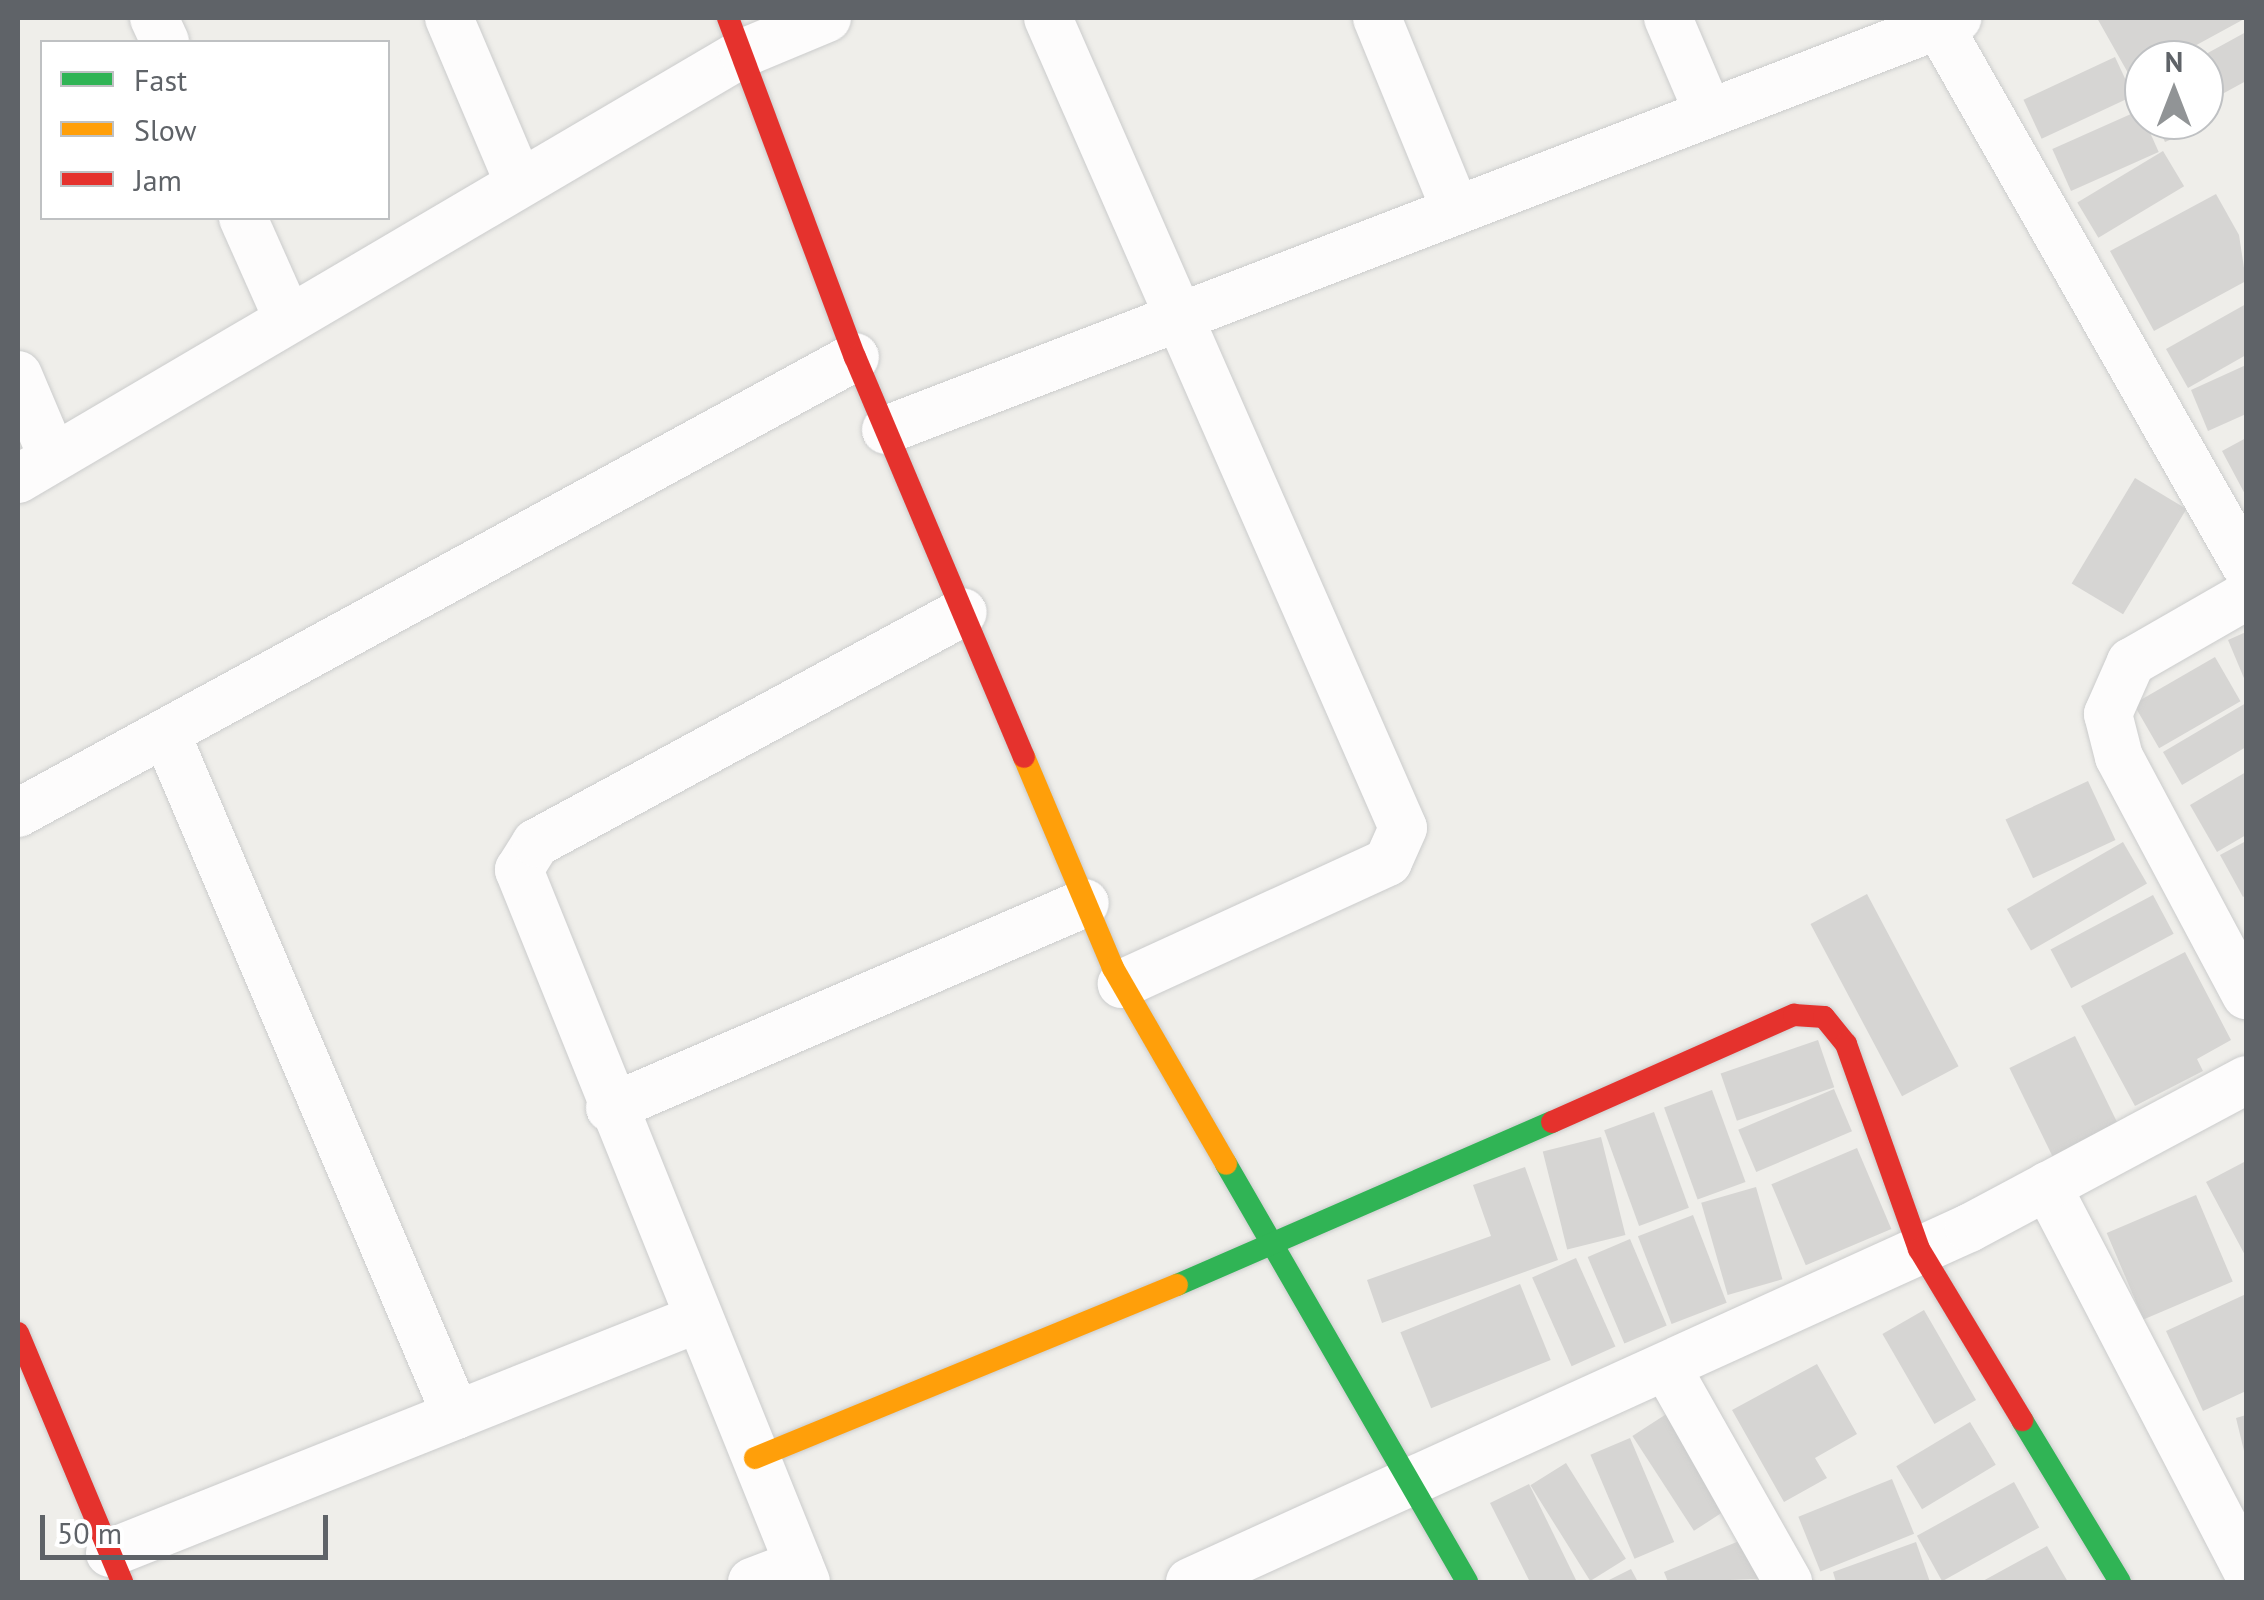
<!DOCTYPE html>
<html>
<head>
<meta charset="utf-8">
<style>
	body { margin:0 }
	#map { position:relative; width:2264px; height:1600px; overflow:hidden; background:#efeeea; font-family:"PT Sans",sans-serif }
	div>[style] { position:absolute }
	.building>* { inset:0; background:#d6d5d3; transform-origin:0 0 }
	.roads { filter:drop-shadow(0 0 2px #cbcccc) drop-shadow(0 0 2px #cbcccc) }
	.street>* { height:48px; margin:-24px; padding:0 24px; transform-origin:24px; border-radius:24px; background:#fdfcfc }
	.fast>* { height:22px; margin:-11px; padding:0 11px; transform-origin:11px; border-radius:11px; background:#30b455 }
	.slow>* { height:22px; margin:-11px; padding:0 11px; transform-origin:11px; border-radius:11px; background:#ff9f0a }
	.jam>* { height:22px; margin:-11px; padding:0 11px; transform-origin:11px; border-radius:11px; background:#e5322d }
	span { translate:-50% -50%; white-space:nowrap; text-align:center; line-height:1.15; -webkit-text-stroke:8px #fff; paint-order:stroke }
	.frame { position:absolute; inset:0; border:20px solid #5f6368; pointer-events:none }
	.legend { position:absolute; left:40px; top:40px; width:350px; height:180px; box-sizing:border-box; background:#fff; border:2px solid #bfc1c3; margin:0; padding:12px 18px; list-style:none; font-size:30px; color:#5f6368 }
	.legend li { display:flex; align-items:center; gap:20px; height:50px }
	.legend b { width:50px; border:2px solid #bfc1c3 }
	.north { position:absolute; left:2124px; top:40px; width:100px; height:100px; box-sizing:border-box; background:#fff; border:2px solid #bfc1c3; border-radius:50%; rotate:0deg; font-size:28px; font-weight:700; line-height:40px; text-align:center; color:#5f6368 }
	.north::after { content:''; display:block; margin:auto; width:35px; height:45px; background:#919496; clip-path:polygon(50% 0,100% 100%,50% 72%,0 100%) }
	.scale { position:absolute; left:40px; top:1515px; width:288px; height:45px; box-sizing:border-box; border:5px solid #5f6368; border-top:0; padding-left:12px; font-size:30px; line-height:35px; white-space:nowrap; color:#5f6368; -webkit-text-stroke:8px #fff; paint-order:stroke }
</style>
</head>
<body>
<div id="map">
	<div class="building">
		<div style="clip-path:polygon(2097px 18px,2246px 18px,2169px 60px,2144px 60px,2132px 80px)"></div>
		<div style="clip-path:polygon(2246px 32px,2246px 81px,2204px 104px,2204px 60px,2195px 60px)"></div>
		<div style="left:2115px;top:57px;width:43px;height:101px;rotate:65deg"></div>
		<div style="left:2140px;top:110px;width:46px;height:96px;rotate:66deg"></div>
		<div style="clip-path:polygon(2155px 120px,2183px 120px,2188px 132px,2165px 142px)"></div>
		<div style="left:2163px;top:151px;width:41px;height:100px;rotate:59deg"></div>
		<div style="clip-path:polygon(2216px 194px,2239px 235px,2246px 281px,2154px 331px,2110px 251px)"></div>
		<div style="clip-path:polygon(2246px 304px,2246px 355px,2188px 388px,2166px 349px)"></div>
		<div style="clip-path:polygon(2246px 365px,2246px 414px,2208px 431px,2191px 390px)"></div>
		<div style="clip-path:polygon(2246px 438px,2246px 496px,2222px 451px)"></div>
		<div style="left:2135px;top:478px;width:60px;height:123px;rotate:31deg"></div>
		<div style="clip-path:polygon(2246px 632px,2246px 683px,2228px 640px)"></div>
		<div style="left:2215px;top:657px;width:51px;height:94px;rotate:60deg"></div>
		<div style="clip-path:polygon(2246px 703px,2246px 747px,2182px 785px,2163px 752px)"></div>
		<div style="clip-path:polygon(2246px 772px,2246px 835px,2217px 852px,2190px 805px)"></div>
		<div style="left:2088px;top:781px;width:65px;height:91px;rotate:65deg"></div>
		<div style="clip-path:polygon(2246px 841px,2246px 895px,2243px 897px,2220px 855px)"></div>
		<div style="left:2123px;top:842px;width:48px;height:134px;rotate:60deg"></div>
		<div style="left:1867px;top:894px;width:195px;height:64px;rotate:62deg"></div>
		<div style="left:2153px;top:895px;width:44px;height:116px;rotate:62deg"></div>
		<div style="clip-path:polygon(2185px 952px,2231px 1040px,2197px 1059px,2203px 1071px,2135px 1106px,2081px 1006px)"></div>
		<div style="left:2075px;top:1036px;width:110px;height:73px;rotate:64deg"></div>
		<div style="left:1818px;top:1040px;width:50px;height:103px;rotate:71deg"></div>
		<div style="left:1834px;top:1089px;width:46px;height:104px;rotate:67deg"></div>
		<div style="left:1712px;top:1090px;width:98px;height:51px;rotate:70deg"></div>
		<div style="left:1654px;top:1112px;width:102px;height:53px;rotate:70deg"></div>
		<div style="left:1601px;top:1137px;width:101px;height:60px;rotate:76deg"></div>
		<div style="left:1857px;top:1148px;width:88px;height:93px;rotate:67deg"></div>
		<div style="clip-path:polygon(2246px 1161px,2246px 1257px,2206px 1182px)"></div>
		<div style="clip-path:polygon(1525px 1167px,1558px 1260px,1382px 1323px,1367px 1280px,1491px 1236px,1473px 1185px)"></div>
		<div style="left:1756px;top:1187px;width:96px;height:57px;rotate:74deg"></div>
		<div style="left:2196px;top:1195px;width:94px;height:97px;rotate:67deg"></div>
		<div style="left:1693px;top:1215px;width:94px;height:59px;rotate:69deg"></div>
		<div style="left:1630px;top:1239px;width:94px;height:46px;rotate:67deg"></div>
		<div style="left:1576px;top:1258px;width:97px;height:48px;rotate:66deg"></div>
		<div style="left:1520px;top:1284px;width:82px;height:129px;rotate:68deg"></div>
		<div style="clip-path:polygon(2246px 1294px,2246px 1391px,2203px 1411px,2166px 1331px)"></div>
		<div style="left:1924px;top:1310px;width:104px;height:48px;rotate:60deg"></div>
		<div style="clip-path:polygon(1817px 1364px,1857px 1434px,1815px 1458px,1827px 1478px,1784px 1502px,1732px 1410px)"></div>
		<div style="left:1671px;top:1411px;width:113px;height:46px;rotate:57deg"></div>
		<div style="clip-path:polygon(2246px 1415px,2246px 1454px,2245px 1455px,2236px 1418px)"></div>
		<div style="left:1970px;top:1422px;width:50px;height:86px;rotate:59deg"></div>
		<div style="left:1630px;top:1438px;width:113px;height:43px;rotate:67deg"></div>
		<div style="left:1566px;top:1463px;width:113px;height:42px;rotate:58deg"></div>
		<div style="left:1892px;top:1479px;width:59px;height:101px;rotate:68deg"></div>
		<div style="left:2014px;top:1482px;width:52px;height:111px;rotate:61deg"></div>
		<div style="clip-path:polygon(1529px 1484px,1577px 1582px,1530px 1582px,1490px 1503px)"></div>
		<div style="clip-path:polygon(1744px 1539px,1761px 1579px,1668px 1582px,1664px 1572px)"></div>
		<div style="clip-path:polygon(1916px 1542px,1930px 1582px,1836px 1582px,1833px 1572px)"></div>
		<div style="clip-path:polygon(2047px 1546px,2068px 1582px,1981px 1582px)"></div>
		<div style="clip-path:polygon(1631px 1569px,1638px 1582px,1605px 1582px)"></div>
	</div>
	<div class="roads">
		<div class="street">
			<div style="left:154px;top:18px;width:26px;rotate:65deg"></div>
			<div style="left:449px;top:18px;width:179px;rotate:67deg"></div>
			<div style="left:1048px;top:18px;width:884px;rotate:66.33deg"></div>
			<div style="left:1403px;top:828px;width:37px;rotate:114deg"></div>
			<div style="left:1388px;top:862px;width:293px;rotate:155.4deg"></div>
			<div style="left:1377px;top:18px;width:203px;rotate:67.7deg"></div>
			<div style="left:1668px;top:18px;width:97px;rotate:66.9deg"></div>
			<div style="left:1939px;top:26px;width:621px;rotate:60.38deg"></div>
			<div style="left:243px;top:218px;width:111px;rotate:66deg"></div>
			<div style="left:18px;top:375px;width:90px;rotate:67.1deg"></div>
			<div style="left:886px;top:430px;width:1148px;rotate:-21.04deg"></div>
			<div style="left:18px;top:479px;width:841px;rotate:-30.44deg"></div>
			<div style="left:743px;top:53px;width:91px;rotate:-22.6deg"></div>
			<div style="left:2246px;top:596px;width:133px;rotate:150.1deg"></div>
			<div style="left:2131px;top:662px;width:57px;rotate:113.9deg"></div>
			<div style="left:2108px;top:714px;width:44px;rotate:75.7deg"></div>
			<div style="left:2119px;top:757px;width:270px;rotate:61.9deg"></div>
			<div style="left:167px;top:736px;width:738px;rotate:66.94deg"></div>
			<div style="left:18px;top:813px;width:953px;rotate:-28.58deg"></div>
			<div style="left:610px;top:1108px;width:517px;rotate:-23.34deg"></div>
			<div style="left:2047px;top:1186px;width:432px;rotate:62.5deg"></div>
			<div style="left:1667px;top:1368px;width:246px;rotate:60.5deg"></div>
			<div style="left:110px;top:1553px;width:632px;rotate:-21.73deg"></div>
			<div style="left:752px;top:1582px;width:50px;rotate:-21deg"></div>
			<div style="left:806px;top:1582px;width:768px;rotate:-111.95deg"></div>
			<div style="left:519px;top:870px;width:32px;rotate:-58deg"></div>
			<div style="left:536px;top:843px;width:485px;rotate:-28.4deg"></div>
			<div style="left:1190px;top:1582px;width:856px;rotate:-24.44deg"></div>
			<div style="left:1969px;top:1228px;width:314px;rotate:-28.1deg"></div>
		</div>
		<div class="fast">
			<div style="left:1226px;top:1164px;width:482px;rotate:60deg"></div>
			<div style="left:1177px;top:1285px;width:409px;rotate:-23.5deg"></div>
			<div style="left:2022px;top:1420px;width:189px;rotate:58.8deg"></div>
		</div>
		<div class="slow">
			<div style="left:1024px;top:757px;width:229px;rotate:67.1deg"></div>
			<div style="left:1113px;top:968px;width:226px;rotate:60deg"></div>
			<div style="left:755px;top:1458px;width:456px;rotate:-22.3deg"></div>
		</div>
		<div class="jam">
			<div style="left:728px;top:18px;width:362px;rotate:69.5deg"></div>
			<div style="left:855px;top:357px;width:434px;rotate:67.1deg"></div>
			<div style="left:1552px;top:1122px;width:265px;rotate:-23.9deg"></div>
			<div style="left:1794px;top:1015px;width:30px;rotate:4deg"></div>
			<div style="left:1824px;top:1017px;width:35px;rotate:51deg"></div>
			<div style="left:1846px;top:1044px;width:218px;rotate:70.4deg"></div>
			<div style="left:1919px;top:1249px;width:200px;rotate:58.9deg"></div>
			<div style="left:18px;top:1333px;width:270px;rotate:67.3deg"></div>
		</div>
	</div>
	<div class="frame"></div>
	<ul class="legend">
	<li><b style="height:12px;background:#30b455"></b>Fast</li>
	<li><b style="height:12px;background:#ff9f0a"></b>Slow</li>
	<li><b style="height:12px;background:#e5322d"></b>Jam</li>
	</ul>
	<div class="north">N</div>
	<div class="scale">50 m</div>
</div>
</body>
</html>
